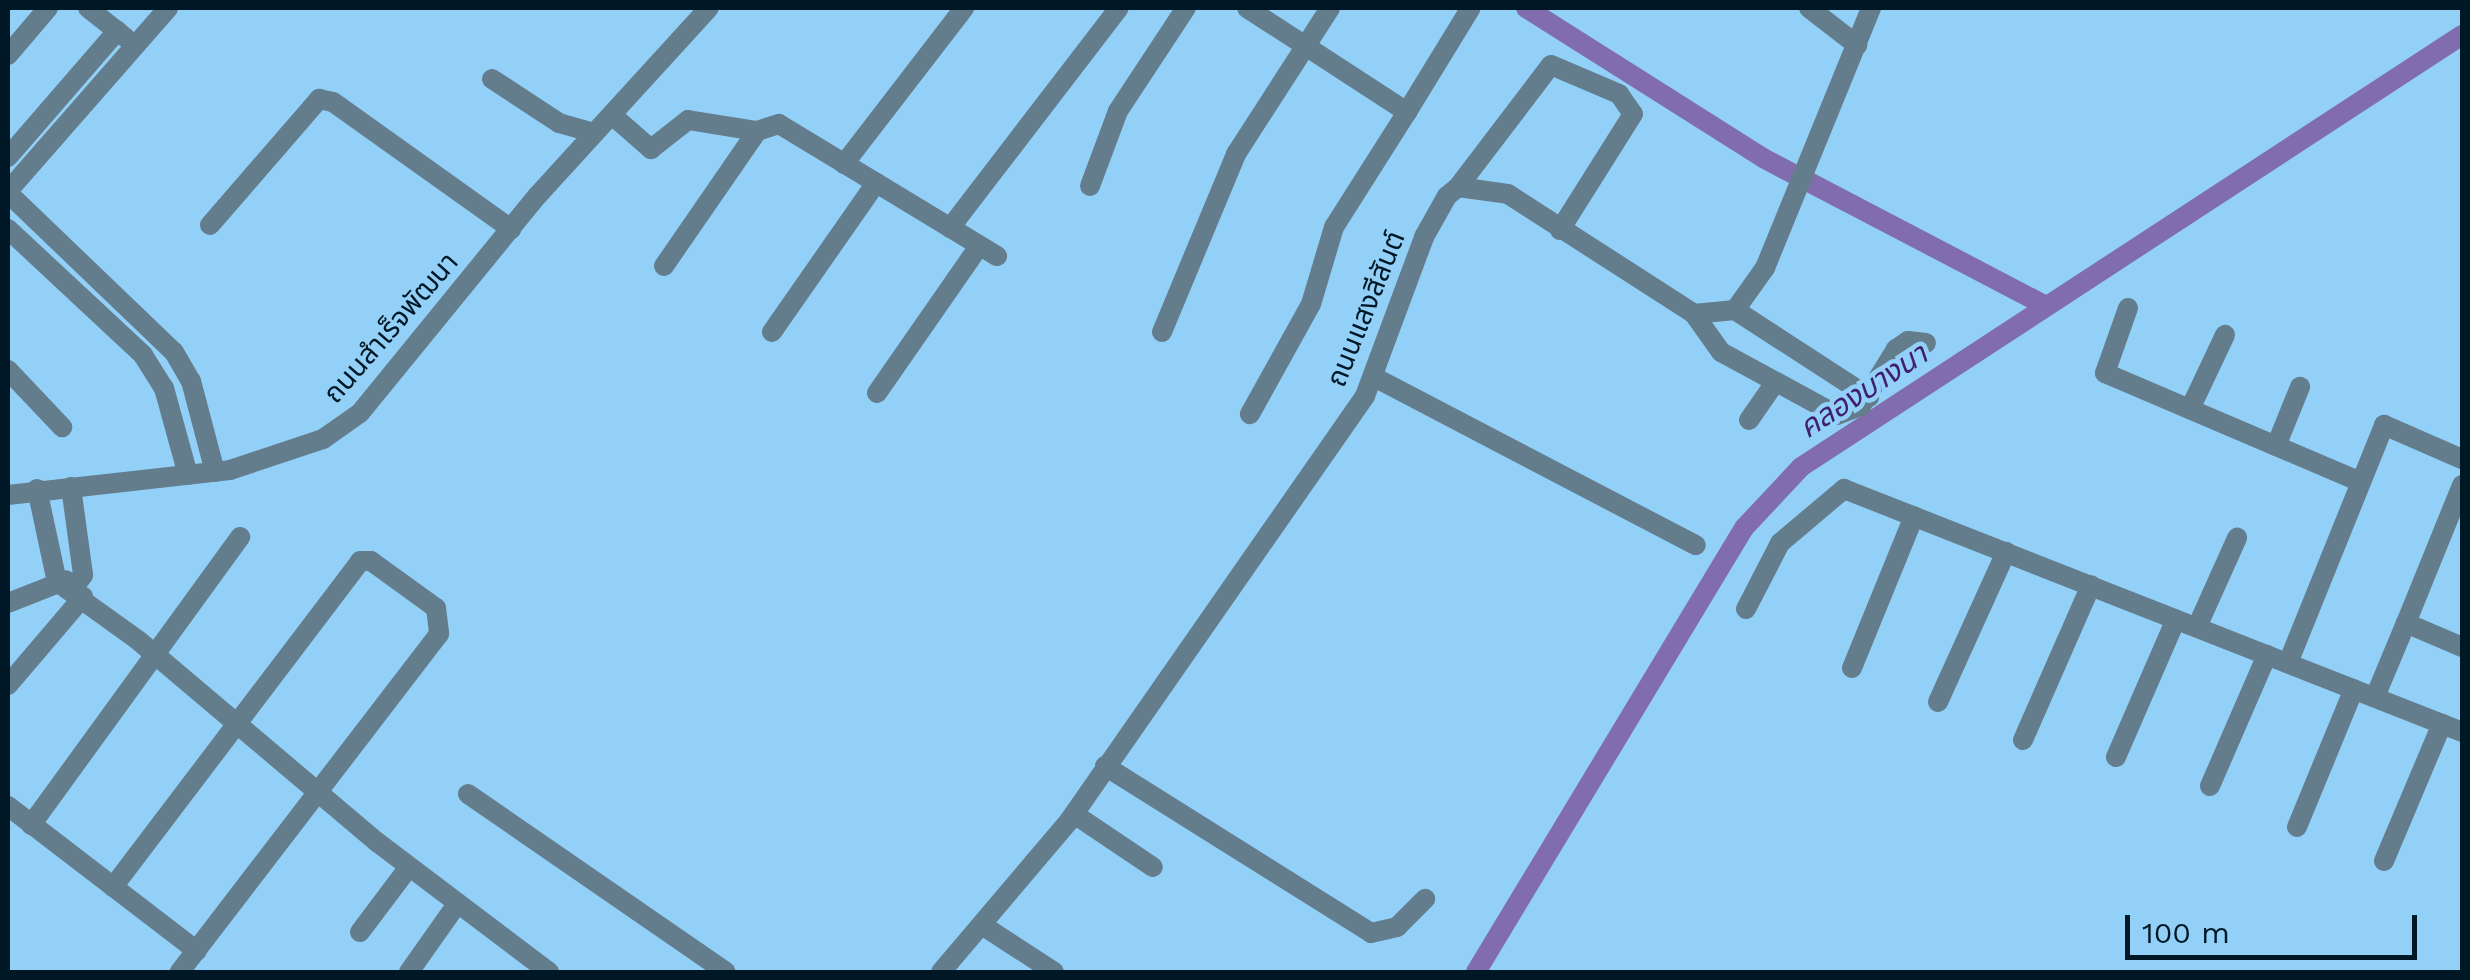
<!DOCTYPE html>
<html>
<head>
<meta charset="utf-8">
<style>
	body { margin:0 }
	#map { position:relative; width:2470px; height:980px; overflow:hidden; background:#93d0f8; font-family:"Work Sans","Noto Sans Thai",sans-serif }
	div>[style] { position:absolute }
	.canal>* { height:20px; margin:-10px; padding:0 10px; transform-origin:10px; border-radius:10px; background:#816dad }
	.minor>* { height:20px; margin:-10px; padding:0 10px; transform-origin:10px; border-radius:10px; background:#647d8d }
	span { translate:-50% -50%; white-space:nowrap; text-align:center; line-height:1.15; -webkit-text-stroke:9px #93d0f8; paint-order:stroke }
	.street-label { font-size:28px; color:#001725 }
	.water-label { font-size:30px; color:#40206e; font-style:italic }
	.frame { position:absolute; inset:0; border:10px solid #001725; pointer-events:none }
	.scale { position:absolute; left:2125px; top:915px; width:292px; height:45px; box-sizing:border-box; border:5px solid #001725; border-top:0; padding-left:12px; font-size:30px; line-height:35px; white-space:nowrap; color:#001725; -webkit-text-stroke:8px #93d0f8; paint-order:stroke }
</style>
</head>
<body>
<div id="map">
	<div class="canal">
		<div style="left:1526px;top:8px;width:280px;rotate:32.3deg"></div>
		<div style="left:1763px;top:158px;width:317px;rotate:27.6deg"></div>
		<div style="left:1476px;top:972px;width:519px;rotate:-58.88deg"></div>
		<div style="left:1744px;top:528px;width:83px;rotate:-46.9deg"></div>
		<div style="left:1801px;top:467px;width:790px;rotate:-33.17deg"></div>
	</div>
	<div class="minor">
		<div style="left:88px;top:8px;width:48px;rotate:38.3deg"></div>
		<div style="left:1247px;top:8px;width:191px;rotate:33deg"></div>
		<div style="left:1407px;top:112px;width:136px;rotate:122.4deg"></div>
		<div style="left:1334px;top:227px;width:80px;rotate:106.6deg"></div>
		<div style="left:1311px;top:304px;width:126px;rotate:119deg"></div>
		<div style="left:1809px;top:8px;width:61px;rotate:37.6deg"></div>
		<div style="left:8px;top:55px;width:62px;rotate:-49.6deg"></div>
		<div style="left:492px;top:79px;width:80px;rotate:33.3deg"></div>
		<div style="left:559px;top:123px;width:37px;rotate:16deg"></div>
		<div style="left:1407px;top:112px;width:121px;rotate:-58.5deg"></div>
		<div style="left:612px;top:115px;width:52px;rotate:41.1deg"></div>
		<div style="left:651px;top:149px;width:47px;rotate:-38.1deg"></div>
		<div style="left:688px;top:120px;width:70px;rotate:9.1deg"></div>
		<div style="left:757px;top:131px;width:23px;rotate:-18deg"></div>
		<div style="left:779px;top:124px;width:255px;rotate:31.2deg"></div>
		<div style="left:8px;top:157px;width:167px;rotate:-49.1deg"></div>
		<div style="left:844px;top:164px;width:197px;rotate:-52.4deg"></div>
		<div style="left:1090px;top:186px;width:80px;rotate:-69.5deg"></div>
		<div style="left:1118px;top:111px;width:123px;rotate:-56.6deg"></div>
		<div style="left:1458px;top:187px;width:153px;rotate:-52.7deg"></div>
		<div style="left:1551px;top:65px;width:74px;rotate:23.1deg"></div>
		<div style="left:1619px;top:94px;width:24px;rotate:55deg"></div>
		<div style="left:1633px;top:114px;width:137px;rotate:122.2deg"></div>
		<div style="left:8px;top:191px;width:243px;rotate:-48.8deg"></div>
		<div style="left:8px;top:193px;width:230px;rotate:43.8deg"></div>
		<div style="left:174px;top:352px;width:34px;rotate:60deg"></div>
		<div style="left:191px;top:381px;width:94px;rotate:75.2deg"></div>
		<div style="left:210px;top:225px;width:167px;rotate:-49.1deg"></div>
		<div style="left:319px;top:99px;width:14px;rotate:12deg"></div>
		<div style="left:333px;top:102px;width:219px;rotate:35.5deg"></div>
		<div style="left:950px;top:228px;width:277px;rotate:-52.5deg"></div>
		<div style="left:8px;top:229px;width:185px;rotate:43deg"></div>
		<div style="left:143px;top:355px;width:39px;rotate:58deg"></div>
		<div style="left:164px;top:388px;width:90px;rotate:74.6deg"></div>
		<div style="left:664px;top:266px;width:164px;rotate:-55.4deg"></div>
		<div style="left:2128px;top:308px;width:69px;rotate:109.5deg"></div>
		<div style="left:2105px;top:373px;width:278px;rotate:23.1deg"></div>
		<div style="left:1735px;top:310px;width:160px;rotate:33deg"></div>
		<div style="left:1694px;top:314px;width:47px;rotate:54.6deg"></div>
		<div style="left:1721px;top:352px;width:132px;rotate:28.5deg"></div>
		<div style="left:1837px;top:415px;width:26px;rotate:-21deg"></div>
		<div style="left:1861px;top:406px;width:67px;rotate:-58.4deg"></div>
		<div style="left:1896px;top:349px;width:14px;rotate:-34deg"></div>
		<div style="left:1908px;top:341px;width:18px;rotate:6deg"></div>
		<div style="left:772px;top:332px;width:182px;rotate:-55.1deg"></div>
		<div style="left:1162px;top:332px;width:193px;rotate:-67.4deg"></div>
		<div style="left:1236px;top:154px;width:174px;rotate:-57.2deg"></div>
		<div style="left:8px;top:370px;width:79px;rotate:46.5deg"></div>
		<div style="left:1374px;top:377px;width:363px;rotate:27.6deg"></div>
		<div style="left:877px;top:393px;width:179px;rotate:-55.2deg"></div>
		<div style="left:2190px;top:409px;width:82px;rotate:-64.7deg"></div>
		<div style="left:1749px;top:420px;width:44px;rotate:-55.2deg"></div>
		<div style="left:2276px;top:446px;width:64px;rotate:-67.9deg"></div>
		<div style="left:71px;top:487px;width:89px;rotate:82.2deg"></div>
		<div style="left:83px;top:575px;width:19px;rotate:126deg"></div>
		<div style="left:37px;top:489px;width:95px;rotate:77.9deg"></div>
		<div style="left:57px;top:582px;width:101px;rotate:35.7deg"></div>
		<div style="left:139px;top:641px;width:312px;rotate:40.2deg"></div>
		<div style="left:377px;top:842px;width:216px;rotate:37.1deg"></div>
		<div style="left:8px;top:495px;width:223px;rotate:-6.4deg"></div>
		<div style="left:230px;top:470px;width:98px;rotate:-18.4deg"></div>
		<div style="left:323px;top:439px;width:45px;rotate:-35.1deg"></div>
		<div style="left:360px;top:413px;width:281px;rotate:-50.8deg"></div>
		<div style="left:538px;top:195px;width:253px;rotate:-47.6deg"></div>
		<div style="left:8px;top:603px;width:62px;rotate:-21.6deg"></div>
		<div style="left:1746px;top:609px;width:74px;rotate:-62.7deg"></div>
		<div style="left:1780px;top:543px;width:84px;rotate:-40.2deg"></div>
		<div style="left:1844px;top:489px;width:664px;rotate:21.46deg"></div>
		<div style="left:2406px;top:623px;width:149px;rotate:-67.9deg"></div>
		<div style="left:2197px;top:627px;width:98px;rotate:-65.8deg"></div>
		<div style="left:2288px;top:663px;width:257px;rotate:-68deg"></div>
		<div style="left:2384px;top:425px;width:85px;rotate:23.6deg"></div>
		<div style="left:1852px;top:668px;width:164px;rotate:-67.8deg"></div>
		<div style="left:8px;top:685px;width:116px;rotate:-49.6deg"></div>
		<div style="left:2375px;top:697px;width:80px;rotate:-67.3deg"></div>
		<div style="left:2406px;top:623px;width:61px;rotate:23.2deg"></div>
		<div style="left:1938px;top:702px;width:165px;rotate:-65.6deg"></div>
		<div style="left:2023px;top:740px;width:169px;rotate:-66.3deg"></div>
		<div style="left:2116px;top:757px;width:150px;rotate:-66.5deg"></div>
		<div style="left:1105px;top:766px;width:314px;rotate:32.1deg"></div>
		<div style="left:1371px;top:933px;width:27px;rotate:-13deg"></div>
		<div style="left:1397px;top:927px;width:40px;rotate:-45deg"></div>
		<div style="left:2210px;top:786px;width:143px;rotate:-66.5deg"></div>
		<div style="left:468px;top:794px;width:313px;rotate:34.6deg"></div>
		<div style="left:8px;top:806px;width:238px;rotate:37.5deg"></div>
		<div style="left:1074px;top:814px;width:95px;rotate:33.9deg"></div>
		<div style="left:31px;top:825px;width:356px;rotate:-54deg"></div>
		<div style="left:2297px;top:827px;width:149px;rotate:-67.6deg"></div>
		<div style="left:2384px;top:861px;width:149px;rotate:-67.1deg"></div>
		<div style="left:113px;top:887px;width:409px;rotate:-52.8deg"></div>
		<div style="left:360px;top:561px;width:11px"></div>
		<div style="left:371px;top:561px;width:80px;rotate:35.9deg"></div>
		<div style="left:436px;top:608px;width:26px;rotate:83deg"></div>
		<div style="left:439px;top:634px;width:426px;rotate:127.5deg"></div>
		<div style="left:982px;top:925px;width:86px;rotate:33.1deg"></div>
		<div style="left:360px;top:932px;width:81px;rotate:-53deg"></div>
		<div style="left:409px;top:972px;width:83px;rotate:-54.8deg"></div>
		<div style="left:941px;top:972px;width:198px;rotate:-49.7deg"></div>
		<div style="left:1069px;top:821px;width:518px;rotate:-55.14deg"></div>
		<div style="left:1365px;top:396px;width:170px;rotate:-69.6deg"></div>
		<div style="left:1424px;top:237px;width:47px;rotate:-60.7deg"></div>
		<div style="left:1447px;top:196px;width:14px;rotate:-39deg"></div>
		<div style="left:1458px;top:187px;width:50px;rotate:8deg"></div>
		<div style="left:1508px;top:194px;width:221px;rotate:32.8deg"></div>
		<div style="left:1694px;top:314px;width:41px;rotate:-5.6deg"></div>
		<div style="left:1735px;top:310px;width:52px;rotate:-54.5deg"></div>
		<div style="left:1765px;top:268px;width:281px;rotate:-67.8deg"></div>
	</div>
	<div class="street-label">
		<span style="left:1366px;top:309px;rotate:-68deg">ถนนแสงสีสันต์</span>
		<span style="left:391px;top:328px;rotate:-49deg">ถนนสำเร็จพัฒนา</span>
	</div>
	<div class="water-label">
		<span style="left:1863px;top:391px;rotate:-33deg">คลองบางนา</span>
	</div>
	<div class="frame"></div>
	<div class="scale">100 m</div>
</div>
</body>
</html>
